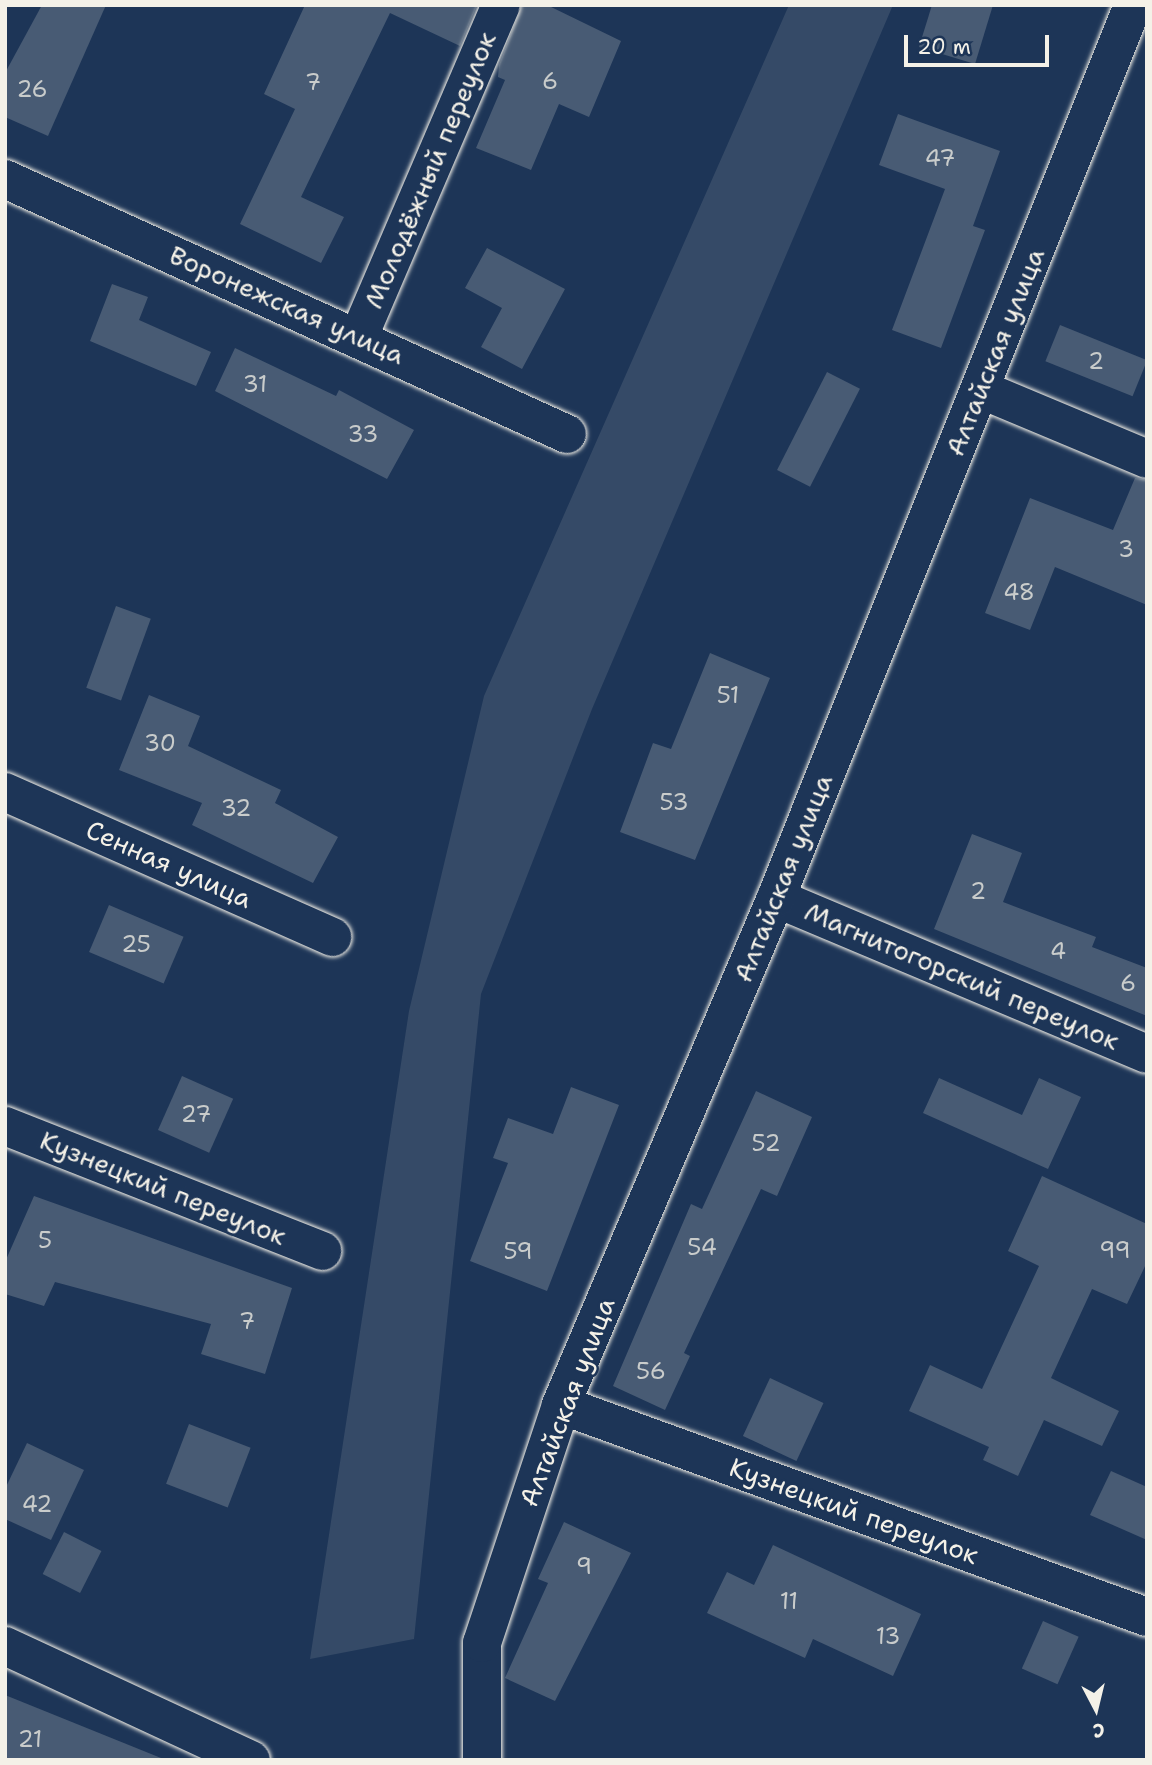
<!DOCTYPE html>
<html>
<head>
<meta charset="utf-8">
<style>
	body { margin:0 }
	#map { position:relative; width:1152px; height:1765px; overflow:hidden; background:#1d3557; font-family:"Shantell Sans",sans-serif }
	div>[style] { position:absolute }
	.green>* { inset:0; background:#354a67 }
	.building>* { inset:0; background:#485b74; transform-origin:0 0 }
	.roads { filter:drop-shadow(0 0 2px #f4f1e8) drop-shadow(0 0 2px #f4f1e8) }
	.minor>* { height:38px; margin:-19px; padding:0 19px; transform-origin:19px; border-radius:19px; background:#1d3557 }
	span { translate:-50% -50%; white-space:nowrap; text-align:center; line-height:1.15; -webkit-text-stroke:5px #1d3557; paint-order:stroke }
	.number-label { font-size:23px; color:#c9cccb }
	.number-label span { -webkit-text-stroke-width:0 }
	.street-label { font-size:26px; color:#f4f1e8 }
	.frame { position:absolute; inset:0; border:7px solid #f4f1e8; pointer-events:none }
	.north { position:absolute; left:1061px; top:1674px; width:70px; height:70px; -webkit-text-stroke:5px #1d3557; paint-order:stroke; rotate:173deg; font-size:19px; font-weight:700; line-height:28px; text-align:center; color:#f4f1e8 }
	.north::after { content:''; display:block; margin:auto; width:24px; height:32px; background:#f4f1e8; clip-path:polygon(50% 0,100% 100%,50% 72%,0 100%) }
	.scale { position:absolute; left:904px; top:35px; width:145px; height:32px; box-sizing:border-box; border:4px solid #f4f1e8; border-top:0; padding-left:9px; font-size:21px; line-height:24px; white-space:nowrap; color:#f4f1e8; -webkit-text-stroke:5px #1d3557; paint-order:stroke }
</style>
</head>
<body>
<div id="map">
	<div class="green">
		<div style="clip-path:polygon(789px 5px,893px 5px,592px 709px,481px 994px,414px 1639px,310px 1659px,409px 1011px,484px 696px)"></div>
	</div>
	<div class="building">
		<div style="clip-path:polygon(42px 5px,106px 5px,48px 136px,5px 117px,5px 73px)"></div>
		<div style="clip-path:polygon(305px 5px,477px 5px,460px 46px,390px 13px,301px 197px,344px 217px,321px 263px,240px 224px,295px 109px,264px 94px)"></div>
		<div style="clip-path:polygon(522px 5px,547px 5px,621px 41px,589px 117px,559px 104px,531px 170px,476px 148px,505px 80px,498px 77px,499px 65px)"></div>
		<div style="clip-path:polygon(932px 5px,993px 5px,975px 64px,919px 47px)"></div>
		<div style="clip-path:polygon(898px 114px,1000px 151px,973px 226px,985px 230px,941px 348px,892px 330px,945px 189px,879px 165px)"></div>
		<div style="clip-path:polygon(487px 248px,565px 289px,522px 369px,481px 347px,502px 308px,465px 288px)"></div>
		<div style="clip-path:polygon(112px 284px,148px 297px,139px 320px,211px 352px,196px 386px,90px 341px)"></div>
		<div style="left:1060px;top:325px;width:94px;height:39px;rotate:22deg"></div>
		<div style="clip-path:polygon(235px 348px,336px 396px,339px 390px,414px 430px,387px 479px,215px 391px)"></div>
		<div style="left:827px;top:372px;width:37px;height:110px;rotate:27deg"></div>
		<div style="clip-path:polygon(1135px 478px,1147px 480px,1147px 605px,1055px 567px,1030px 630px,985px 613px,1030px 498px,1113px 530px)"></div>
		<div style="left:116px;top:606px;width:37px;height:87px;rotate:20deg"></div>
		<div style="clip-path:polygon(710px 653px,770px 678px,695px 860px,620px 832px,653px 743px,671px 749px)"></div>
		<div style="clip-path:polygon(149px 695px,200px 716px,188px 746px,281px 790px,275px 803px,338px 837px,313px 883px,192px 825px,202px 803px,119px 770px)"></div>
		<div style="clip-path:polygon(972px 834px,1022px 853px,1003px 902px,1096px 937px,1092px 947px,1147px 968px,1147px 1016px,934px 929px)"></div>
		<div style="left:109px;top:905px;width:81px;height:51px;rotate:23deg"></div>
		<div style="left:182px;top:1076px;width:56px;height:59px;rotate:24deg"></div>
		<div style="clip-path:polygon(939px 1078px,1022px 1115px,1039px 1078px,1081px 1097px,1048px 1169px,923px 1113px)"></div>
		<div style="clip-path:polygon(571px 1087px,619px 1105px,547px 1291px,470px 1261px,508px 1163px,493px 1158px,508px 1118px,553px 1134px)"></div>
		<div style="clip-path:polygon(756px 1091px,812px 1117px,777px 1196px,761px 1189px,684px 1353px,690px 1356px,665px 1410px,613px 1386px,691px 1204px,702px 1209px)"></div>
		<div style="clip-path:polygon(1042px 1176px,1147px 1224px,1147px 1262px,1127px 1304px,1092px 1289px,1051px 1378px,1119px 1411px,1102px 1446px,1044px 1420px,1018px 1476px,983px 1460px,989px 1447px,909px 1411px,930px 1365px,982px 1389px,1039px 1266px,1008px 1251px)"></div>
		<div style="clip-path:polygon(34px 1196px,292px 1288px,265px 1374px,201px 1354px,211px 1324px,55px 1282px,44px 1306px,5px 1294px,5px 1262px)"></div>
		<div style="left:770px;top:1378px;width:59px;height:64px;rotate:25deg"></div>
		<div style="left:189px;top:1424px;width:66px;height:64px;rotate:21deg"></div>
		<div style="clip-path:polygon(27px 1443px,84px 1470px,51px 1540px,5px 1519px,5px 1489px)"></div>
		<div style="clip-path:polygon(1111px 1471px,1147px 1487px,1147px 1540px,1090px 1515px)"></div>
		<div style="clip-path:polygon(564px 1522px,631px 1553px,555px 1701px,505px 1678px,548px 1583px,538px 1579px)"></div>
		<div style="left:64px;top:1532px;width:42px;height:47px;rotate:27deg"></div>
		<div style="clip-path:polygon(773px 1545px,921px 1614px,893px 1676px,813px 1639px,805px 1658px,707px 1613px,727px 1572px,754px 1585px)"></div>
		<div style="left:1043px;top:1621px;width:39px;height:52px;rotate:24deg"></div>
		<div style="clip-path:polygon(5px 1695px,161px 1758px,161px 1760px,5px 1760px)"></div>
	</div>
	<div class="roads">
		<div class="minor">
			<div style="left:5px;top:179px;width:617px;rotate:24.41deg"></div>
			<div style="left:359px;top:336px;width:360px;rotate:-66.8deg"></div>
			<div style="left:980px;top:389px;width:181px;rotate:22.7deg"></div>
			<div style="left:5px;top:792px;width:358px;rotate:23.9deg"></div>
			<div style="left:776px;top:898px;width:402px;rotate:22.8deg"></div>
			<div style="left:5px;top:1126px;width:341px;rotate:21.5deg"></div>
			<div style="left:561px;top:1405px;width:623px;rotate:19.89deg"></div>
			<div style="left:5px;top:1646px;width:271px;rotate:24.9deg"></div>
			<div style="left:482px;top:1760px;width:117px;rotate:-90deg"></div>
			<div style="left:482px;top:1643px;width:251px;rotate:-71.6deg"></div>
			<div style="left:561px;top:1405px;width:551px;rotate:-67.02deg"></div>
			<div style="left:776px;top:898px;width:962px;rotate:-68.21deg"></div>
		</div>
	</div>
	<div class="number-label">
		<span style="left:550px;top:81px">6</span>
		<span style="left:313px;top:82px">7</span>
		<span style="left:32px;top:89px">26</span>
		<span style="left:940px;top:158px">47</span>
		<span style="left:1096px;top:361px">2</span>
		<span style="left:255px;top:384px">31</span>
		<span style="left:363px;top:434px">33</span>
		<span style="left:1126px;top:549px">3</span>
		<span style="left:1019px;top:592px">48</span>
		<span style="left:728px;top:695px">51</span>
		<span style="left:160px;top:743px">30</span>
		<span style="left:674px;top:802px">53</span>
		<span style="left:236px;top:808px">32</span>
		<span style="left:978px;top:891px">2</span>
		<span style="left:136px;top:944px">25</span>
		<span style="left:1058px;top:951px">4</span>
		<span style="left:1128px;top:983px">6</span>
		<span style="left:196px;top:1114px">27</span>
		<span style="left:766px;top:1143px">52</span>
		<span style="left:45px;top:1240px">5</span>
		<span style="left:702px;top:1247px">54</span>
		<span style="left:1115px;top:1250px">99</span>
		<span style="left:518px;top:1251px">59</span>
		<span style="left:247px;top:1321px">7</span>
		<span style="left:651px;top:1371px">56</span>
		<span style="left:37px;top:1504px">42</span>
		<span style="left:584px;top:1566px">9</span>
		<span style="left:789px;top:1601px">11</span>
		<span style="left:888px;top:1636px">13</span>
		<span style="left:30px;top:1739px">21</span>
	</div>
	<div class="street-label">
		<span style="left:430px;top:170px;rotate:-67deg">Молодёжный переулок</span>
		<span style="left:287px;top:305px;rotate:24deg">Воронежская улица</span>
		<span style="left:995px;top:352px;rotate:-68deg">Алтайская улица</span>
		<span style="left:169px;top:864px;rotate:24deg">Сенная улица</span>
		<span style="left:783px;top:878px;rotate:-68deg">Алтайская улица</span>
		<span style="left:962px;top:976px;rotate:23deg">Магнитогорский переулок</span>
		<span style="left:163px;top:1188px;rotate:22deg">Кузнецкий переулок</span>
		<span style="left:567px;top:1402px;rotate:-69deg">Алтайская улица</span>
		<span style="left:854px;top:1511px;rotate:20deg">Кузнецкий переулок</span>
	</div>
	<div class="frame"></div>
	<div class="north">С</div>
	<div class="scale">20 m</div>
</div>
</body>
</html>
